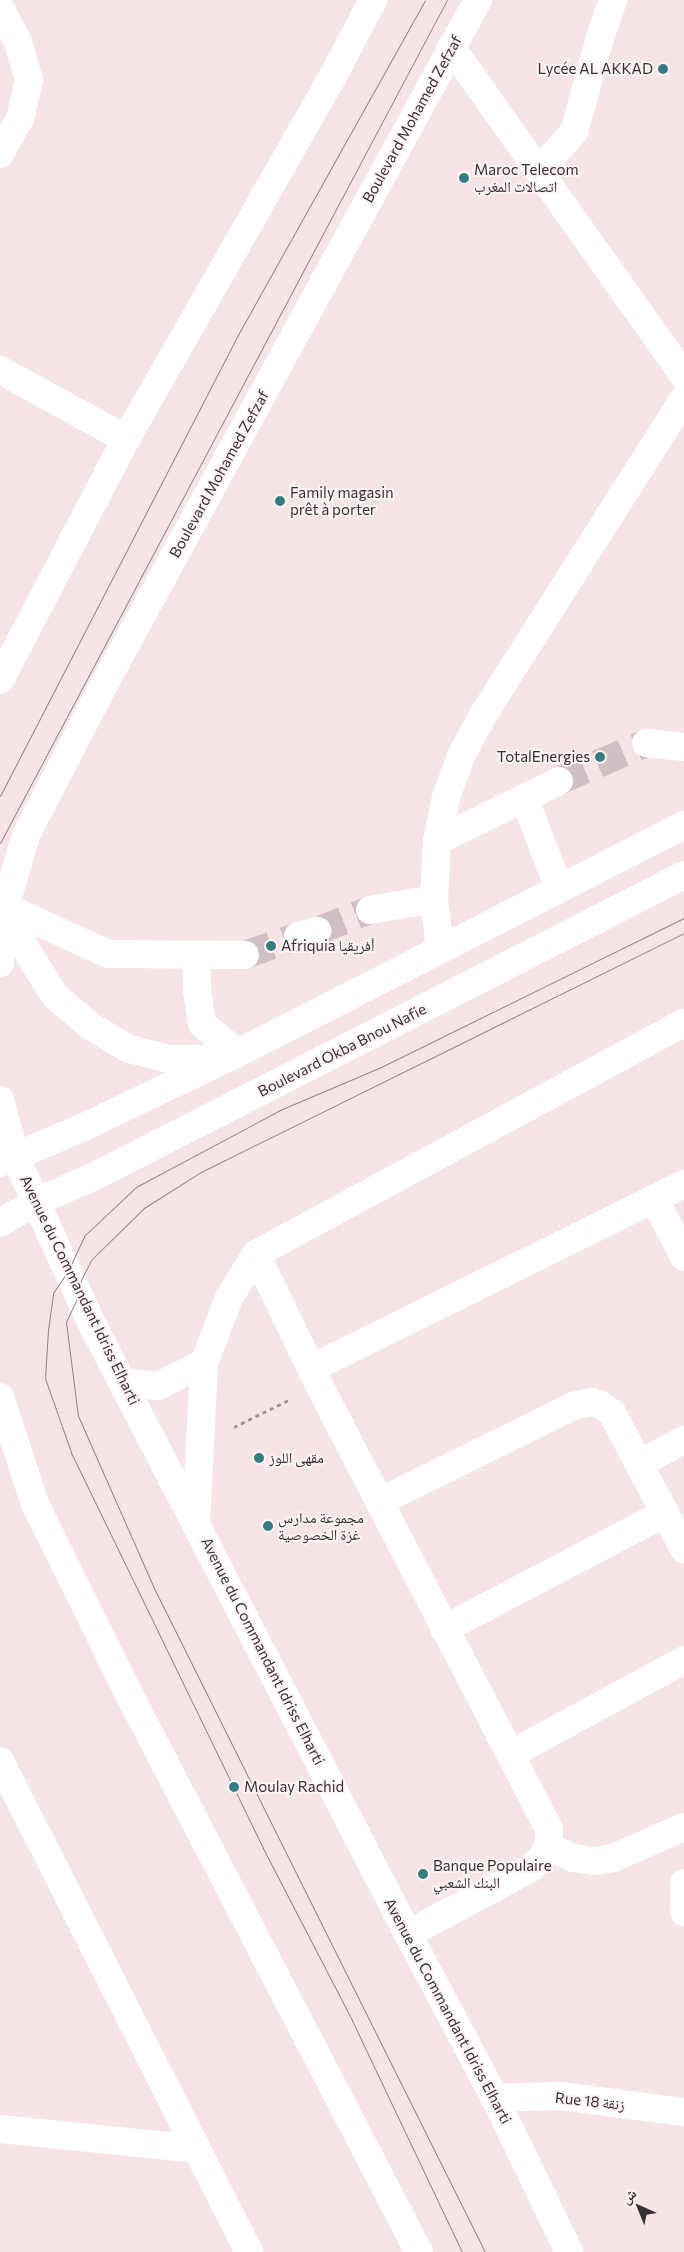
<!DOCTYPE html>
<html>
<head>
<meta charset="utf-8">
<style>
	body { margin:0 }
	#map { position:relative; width:684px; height:2252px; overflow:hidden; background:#f6e4e7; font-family:Commissioner,"Noto Naskh Arabic",sans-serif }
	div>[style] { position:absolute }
	.minor-tunnel>* { height:28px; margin-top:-14px; transform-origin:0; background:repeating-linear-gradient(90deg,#d0c0c3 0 28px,transparent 0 42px) }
	.path>* { height:3px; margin-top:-1.5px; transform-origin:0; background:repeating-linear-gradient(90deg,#a09395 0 4px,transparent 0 8px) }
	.minor>* { height:28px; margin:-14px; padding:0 14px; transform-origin:14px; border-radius:14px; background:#fff }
	.major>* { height:28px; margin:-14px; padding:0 14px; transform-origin:14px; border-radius:14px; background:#fff }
	.tram>* { height:1px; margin:-0.5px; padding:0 0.5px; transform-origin:0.5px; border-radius:0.5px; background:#918587 }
	.dots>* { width:14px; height:14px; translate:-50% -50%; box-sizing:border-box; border:2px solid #fef4f5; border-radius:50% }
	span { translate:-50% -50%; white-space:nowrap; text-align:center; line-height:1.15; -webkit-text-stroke:4px #fef4f5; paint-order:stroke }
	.poi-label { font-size:15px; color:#363031 }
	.right { translate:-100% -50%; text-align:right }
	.left { translate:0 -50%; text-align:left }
	.street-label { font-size:15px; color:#363031 }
	.north { position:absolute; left:614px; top:2182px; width:50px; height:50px; -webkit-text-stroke:4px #fef4f5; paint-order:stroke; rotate:316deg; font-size:14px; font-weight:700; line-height:20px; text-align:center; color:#363031 }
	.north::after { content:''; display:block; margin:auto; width:18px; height:22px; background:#363031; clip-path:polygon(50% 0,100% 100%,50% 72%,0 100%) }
</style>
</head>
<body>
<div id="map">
	<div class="minor-tunnel">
		<div style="left:559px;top:781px;width:95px;rotate:-23.6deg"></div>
		<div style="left:317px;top:931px;width:57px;rotate:-21.6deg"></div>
		<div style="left:245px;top:955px;width:56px;rotate:-19.7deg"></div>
	</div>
	<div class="path">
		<div style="left:234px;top:1427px;width:64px;rotate:-26.2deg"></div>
	</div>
	<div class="minor">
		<div style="left:0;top:8px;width:38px;rotate:62deg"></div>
		<div style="left:18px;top:42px;width:40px;rotate:74deg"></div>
		<div style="left:29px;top:80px;width:39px;rotate:103deg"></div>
		<div style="left:20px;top:118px;width:41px;rotate:119.1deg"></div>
		<div style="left:451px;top:47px;width:403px;rotate:54.7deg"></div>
		<div style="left:539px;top:170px;width:52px;rotate:-47.4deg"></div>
		<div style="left:574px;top:132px;width:98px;rotate:-74.5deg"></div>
		<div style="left:600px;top:38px;width:40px;rotate:-71.1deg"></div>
		<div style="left:0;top:370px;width:144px;rotate:28.7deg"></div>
		<div style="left:646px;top:743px;width:38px;rotate:6deg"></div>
		<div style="left:524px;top:798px;width:97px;rotate:68.7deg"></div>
		<div style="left:437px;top:841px;width:136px;rotate:-26.2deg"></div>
		<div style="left:5px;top:907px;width:113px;rotate:24.5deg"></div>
		<div style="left:108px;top:954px;width:137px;rotate:0.4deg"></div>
		<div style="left:370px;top:910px;width:65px;rotate:-9.8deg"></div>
		<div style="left:298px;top:936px;width:20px;rotate:-15deg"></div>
		<div style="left:440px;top:948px;width:49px;rotate:-97deg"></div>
		<div style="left:434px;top:899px;width:58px;rotate:-87deg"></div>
		<div style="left:437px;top:841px;width:45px;rotate:-78.4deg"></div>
		<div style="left:446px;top:797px;width:46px;rotate:-69.6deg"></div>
		<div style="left:462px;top:754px;width:44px;rotate:-61.7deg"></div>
		<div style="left:483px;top:715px;width:375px;rotate:-57.6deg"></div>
		<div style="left:196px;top:955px;width:36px;rotate:88deg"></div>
		<div style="left:197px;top:991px;width:33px;rotate:81deg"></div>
		<div style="left:202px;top:1024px;width:46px;rotate:38.9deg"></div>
		<div style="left:655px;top:1200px;width:64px;rotate:63deg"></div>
		<div style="left:256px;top:1254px;width:145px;rotate:64.3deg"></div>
		<div style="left:319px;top:1385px;width:500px;rotate:62.62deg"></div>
		<div style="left:549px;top:1829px;width:10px;rotate:90deg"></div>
		<div style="left:549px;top:1839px;width:16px;rotate:105deg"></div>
		<div style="left:545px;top:1854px;width:20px;rotate:135deg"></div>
		<div style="left:531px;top:1868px;width:140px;rotate:151.8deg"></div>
		<div style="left:312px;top:1368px;width:415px;rotate:-26.3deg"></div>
		<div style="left:123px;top:1382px;width:35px;rotate:7deg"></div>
		<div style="left:158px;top:1386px;width:51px;rotate:-26.6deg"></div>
		<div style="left:640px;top:1463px;width:50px;rotate:-27.6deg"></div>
		<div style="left:379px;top:1502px;width:216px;rotate:-26.3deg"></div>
		<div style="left:573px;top:1406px;width:18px;rotate:-13deg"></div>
		<div style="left:591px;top:1402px;width:10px;rotate:17deg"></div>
		<div style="left:601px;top:1405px;width:14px;rotate:36deg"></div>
		<div style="left:612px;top:1413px;width:154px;rotate:62.1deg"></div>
		<div style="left:196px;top:1522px;width:159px;rotate:-87.1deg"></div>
		<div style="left:204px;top:1363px;width:70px;rotate:-69deg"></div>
		<div style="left:229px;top:1298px;width:52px;rotate:-58.5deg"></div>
		<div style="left:256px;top:1254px;width:486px;rotate:-28.4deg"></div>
		<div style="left:444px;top:1629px;width:250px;rotate:-27.7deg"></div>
		<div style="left:511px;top:1754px;width:197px;rotate:-28.5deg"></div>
		<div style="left:0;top:1761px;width:551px;rotate:63.11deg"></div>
		<div style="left:548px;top:1846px;width:28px;rotate:26deg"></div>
		<div style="left:573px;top:1858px;width:22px;rotate:8deg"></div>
		<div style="left:595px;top:1861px;width:18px;rotate:-9deg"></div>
		<div style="left:613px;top:1858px;width:77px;rotate:-23.6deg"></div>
		<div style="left:684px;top:1883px;width:29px;rotate:90deg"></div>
		<div style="left:495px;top:2098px;width:65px;rotate:-1.8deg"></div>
		<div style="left:560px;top:2096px;width:125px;rotate:7.4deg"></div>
		<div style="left:0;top:2129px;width:198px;rotate:5.8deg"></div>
	</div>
	<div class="major">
		<div style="left:0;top:680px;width:272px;rotate:-62.4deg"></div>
		<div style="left:126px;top:439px;width:420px;rotate:-60.3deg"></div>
		<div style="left:334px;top:74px;width:84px;rotate:-62.2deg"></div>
		<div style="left:5px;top:907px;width:55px;rotate:63deg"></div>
		<div style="left:30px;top:956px;width:47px;rotate:58deg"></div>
		<div style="left:55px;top:996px;width:46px;rotate:40.6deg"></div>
		<div style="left:90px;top:1026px;width:45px;rotate:30.5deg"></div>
		<div style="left:129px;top:1049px;width:41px;rotate:14deg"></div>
		<div style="left:169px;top:1059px;width:50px"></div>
		<div style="left:0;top:963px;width:56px;rotate:-84.9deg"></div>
		<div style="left:5px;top:907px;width:75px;rotate:-73.7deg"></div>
		<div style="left:26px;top:835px;width:178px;rotate:-62.6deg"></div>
		<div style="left:108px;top:677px;width:772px;rotate:-61.34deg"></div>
		<div style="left:0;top:1100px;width:58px;rotate:75deg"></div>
		<div style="left:15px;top:1156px;width:187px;rotate:65.4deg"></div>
		<div style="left:93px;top:1326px;width:685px;rotate:62.61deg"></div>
		<div style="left:408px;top:1934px;width:186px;rotate:62.1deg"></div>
		<div style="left:495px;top:2098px;width:171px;rotate:64.3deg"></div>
		<div style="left:0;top:1163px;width:91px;rotate:-23.2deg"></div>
		<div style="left:84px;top:1127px;width:171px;rotate:-25.7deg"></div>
		<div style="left:238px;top:1053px;width:501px;rotate:-27.08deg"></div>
		<div style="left:0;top:1223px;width:42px;rotate:-30.3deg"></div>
		<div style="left:36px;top:1202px;width:64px;rotate:-23.8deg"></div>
		<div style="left:95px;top:1176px;width:661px;rotate:-27.07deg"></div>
		<div style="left:0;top:1397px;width:113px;rotate:71.9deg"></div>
		<div style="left:35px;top:1504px;width:221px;rotate:63.7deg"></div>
		<div style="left:133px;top:1702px;width:620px;rotate:62.53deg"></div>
	</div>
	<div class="tram">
		<div style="left:0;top:796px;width:521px;rotate:-62.7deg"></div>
		<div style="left:239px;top:333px;width:381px;rotate:-60.8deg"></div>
		<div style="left:0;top:843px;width:954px;rotate:-62.07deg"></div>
		<div style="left:462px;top:2252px;width:257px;rotate:-115.4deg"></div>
		<div style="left:352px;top:2020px;width:194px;rotate:-117.4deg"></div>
		<div style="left:263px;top:1848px;width:440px;rotate:-115.9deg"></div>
		<div style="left:71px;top:1452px;width:78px;rotate:-109.4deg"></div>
		<div style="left:45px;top:1378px;width:48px;rotate:-86.4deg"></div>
		<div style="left:48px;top:1330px;width:37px;rotate:-82deg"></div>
		<div style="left:53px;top:1293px;width:27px;rotate:-56deg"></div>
		<div style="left:68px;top:1271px;width:38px;rotate:-65deg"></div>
		<div style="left:84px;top:1236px;width:71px;rotate:-43.3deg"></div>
		<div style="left:136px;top:1187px;width:163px;rotate:-28.1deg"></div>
		<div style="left:280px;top:1110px;width:108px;rotate:-23deg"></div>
		<div style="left:379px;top:1068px;width:340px;rotate:-26.2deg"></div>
		<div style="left:485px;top:2252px;width:742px;rotate:-116.5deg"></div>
		<div style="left:154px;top:1588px;width:188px;rotate:-113.8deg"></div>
		<div style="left:78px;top:1416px;width:95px;rotate:-97.3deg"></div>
		<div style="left:66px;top:1322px;width:31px;rotate:-65deg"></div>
		<div style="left:79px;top:1294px;width:14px;rotate:-82deg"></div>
		<div style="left:81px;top:1280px;width:22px;rotate:-63deg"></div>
		<div style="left:91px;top:1260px;width:74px;rotate:-44.5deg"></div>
		<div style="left:144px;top:1208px;width:67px;rotate:-32.3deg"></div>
		<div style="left:201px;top:1172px;width:539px;rotate:-26.33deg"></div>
	</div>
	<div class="dots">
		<div style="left:663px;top:69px;background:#347c81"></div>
		<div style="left:464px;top:178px;background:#347c81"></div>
		<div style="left:280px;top:501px;background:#347c81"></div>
		<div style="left:600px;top:757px;background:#347c81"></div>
		<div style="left:271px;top:946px;background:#347c81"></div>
		<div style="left:259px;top:1458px;background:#347c81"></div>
		<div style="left:268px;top:1526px;background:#347c81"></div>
		<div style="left:234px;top:1787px;background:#347c81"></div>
		<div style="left:423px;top:1874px;background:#347c81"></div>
	</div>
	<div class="poi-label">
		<span class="right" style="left:653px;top:69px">Lycée AL AKKAD</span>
		<span class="left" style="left:474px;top:178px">Maroc Telecom<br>اتصالات المغرب</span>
		<span class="left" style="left:290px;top:501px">Family magasin<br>prêt à porter</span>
		<span class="right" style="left:590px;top:757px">TotalEnergies</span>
		<span class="left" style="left:281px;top:946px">Afriquia أفريقيا</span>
		<span class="left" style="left:269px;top:1458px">مقهى اللوز</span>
		<span class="left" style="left:278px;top:1526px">مجموعة مدارس<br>غزة الخصوصية</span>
		<span class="left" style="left:244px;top:1787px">Moulay Rachid</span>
		<span class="left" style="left:433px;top:1874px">Banque Populaire<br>البنك الشعبي</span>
	</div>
	<div class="street-label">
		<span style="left:412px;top:119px;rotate:-61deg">Boulevard Mohamed Zefzaf</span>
		<span style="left:219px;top:474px;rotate:-61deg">Boulevard Mohamed Zefzaf</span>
		<span style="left:342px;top:1050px;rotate:-27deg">Boulevard Okba Bnou Nafie</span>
		<span style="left:80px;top:1290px;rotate:64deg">Avenue du Commandant Idriss Elharti</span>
		<span style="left:263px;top:1651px;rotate:63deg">Avenue du Commandant Idriss Elharti</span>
		<span style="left:448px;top:2011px;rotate:62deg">Avenue du Commandant Idriss Elharti</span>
		<span style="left:590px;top:2101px;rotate:6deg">Rue 18 زنقة</span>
	</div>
	<div class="north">ش</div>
</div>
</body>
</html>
